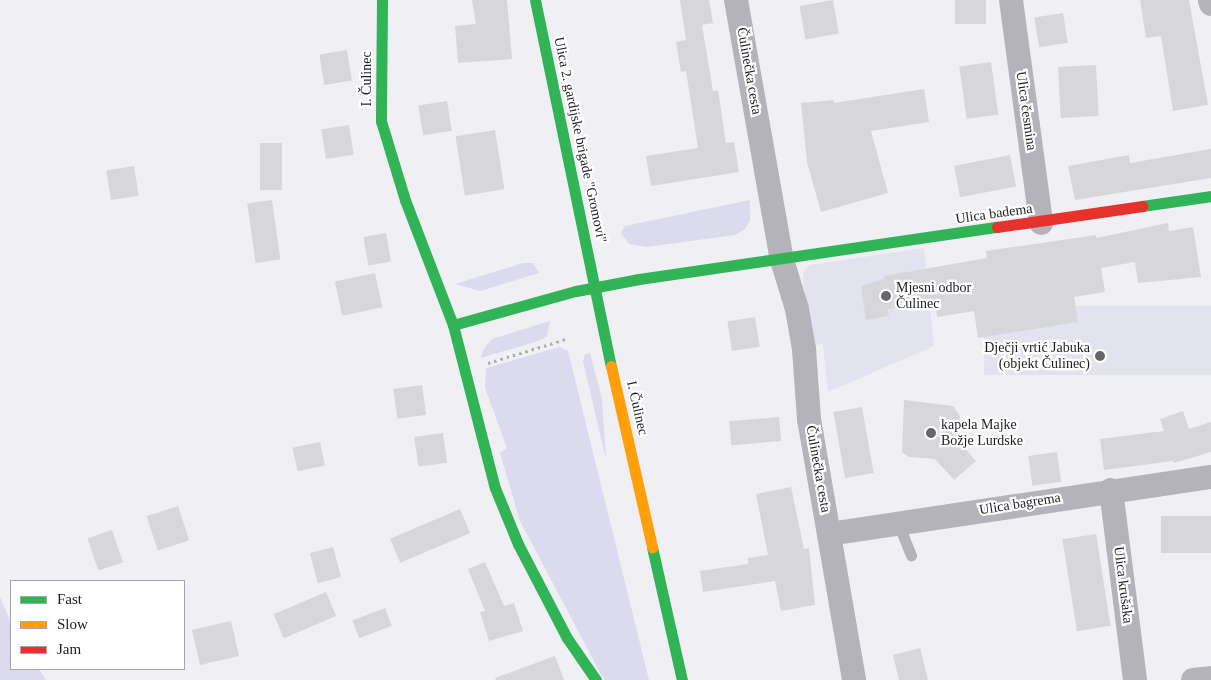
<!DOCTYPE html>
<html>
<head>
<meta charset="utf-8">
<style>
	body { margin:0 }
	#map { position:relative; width:1211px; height:680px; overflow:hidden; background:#efeff4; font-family:"Times New Roman",serif }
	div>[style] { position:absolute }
	.built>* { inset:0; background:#e3e3ef; transform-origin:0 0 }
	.green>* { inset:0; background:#dbdbed }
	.building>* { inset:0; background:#d7d7db; transform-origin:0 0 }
	.path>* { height:3px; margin-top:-1.5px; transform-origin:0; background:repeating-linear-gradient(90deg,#adadb2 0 2.5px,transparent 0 6.5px) }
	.lane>* { height:11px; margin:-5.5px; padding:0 5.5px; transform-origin:5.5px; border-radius:5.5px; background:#b4b3b9 }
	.street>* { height:24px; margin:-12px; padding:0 12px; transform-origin:12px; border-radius:12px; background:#b4b3b9 }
	.fast>* { height:11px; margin:-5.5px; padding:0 5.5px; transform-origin:5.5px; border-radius:5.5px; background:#30b455 }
	.slow>* { height:11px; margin:-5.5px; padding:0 5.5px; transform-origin:5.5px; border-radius:5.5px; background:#ff9f0a }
	.jam>* { height:11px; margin:-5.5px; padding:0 5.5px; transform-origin:5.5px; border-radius:5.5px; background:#e5322d }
	.dots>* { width:14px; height:14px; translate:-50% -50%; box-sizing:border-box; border:2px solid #fff; border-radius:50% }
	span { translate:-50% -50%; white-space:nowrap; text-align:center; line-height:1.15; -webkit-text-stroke:4.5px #fff; paint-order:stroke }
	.street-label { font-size:14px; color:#1d1c20 }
	.poi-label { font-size:14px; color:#1d1c20 }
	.left { translate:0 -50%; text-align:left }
	.right { translate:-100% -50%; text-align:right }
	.legend { position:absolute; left:10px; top:580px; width:175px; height:90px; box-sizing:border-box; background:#fff; border:1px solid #a5a4a6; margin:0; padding:6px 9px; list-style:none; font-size:15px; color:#1d1c20 }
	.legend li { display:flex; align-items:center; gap:10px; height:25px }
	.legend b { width:25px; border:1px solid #a5a4a6 }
</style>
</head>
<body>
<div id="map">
	<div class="built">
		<div style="clip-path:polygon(924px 248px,934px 346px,828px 392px,823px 344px,814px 345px,803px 281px,804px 271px,810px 265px)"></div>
		<div style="left:1211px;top:306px;width:69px;height:227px;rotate:90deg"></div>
	</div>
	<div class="green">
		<div style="clip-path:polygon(750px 200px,750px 221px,745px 229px,735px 235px,647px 247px,629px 244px,621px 233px,625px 226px)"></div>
		<div style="clip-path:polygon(523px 263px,533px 263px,539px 273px,480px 291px,455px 284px)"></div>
		<div style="clip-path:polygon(550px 321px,547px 336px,541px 340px,481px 358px,483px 350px,492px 339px)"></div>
		<div style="clip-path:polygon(560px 347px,568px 351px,649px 680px,604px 680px,520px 521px,500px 453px,507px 448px,485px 388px,486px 368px)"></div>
		<div style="clip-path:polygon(590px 353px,602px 399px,606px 460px,583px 361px,585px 354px)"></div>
		<div style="clip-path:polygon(0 597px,11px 623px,11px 669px,39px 669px,46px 680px,0 680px)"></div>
	</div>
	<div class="building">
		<div style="clip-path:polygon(472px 0,507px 0,512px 59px,458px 63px,455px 26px,476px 24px)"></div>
		<div style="clip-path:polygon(680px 0,709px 0,713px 23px,702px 25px,713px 91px,718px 90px,726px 143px,734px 142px,739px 172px,651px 186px,646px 156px,698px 148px,686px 71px,681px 72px,676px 42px,686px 40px)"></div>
		<div style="left:833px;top:0;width:34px;height:34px;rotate:80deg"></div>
		<div style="left:955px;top:0;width:31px;height:24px"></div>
		<div style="clip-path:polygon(1140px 0,1189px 0,1208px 105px,1173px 111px,1161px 36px,1146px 38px)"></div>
		<div style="left:1063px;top:13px;width:30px;height:29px;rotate:81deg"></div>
		<div style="left:347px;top:50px;width:31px;height:28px;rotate:81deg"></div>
		<div style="left:991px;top:62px;width:53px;height:32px;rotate:82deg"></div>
		<div style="left:1096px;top:65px;width:51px;height:38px;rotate:87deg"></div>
		<div style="clip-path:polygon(924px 89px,929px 122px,871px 131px,888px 193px,821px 212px,807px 162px,801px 103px,834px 100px,834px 103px)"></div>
		<div style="left:447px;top:101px;width:30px;height:29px;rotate:81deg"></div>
		<div style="left:349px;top:125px;width:30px;height:28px;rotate:81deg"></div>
		<div style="left:495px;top:130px;width:60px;height:40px;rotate:81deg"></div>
		<div style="left:260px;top:143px;width:22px;height:47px"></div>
		<div style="clip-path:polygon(1211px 149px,1211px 178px,1075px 200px,1068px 166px,1129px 155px,1130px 163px)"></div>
		<div style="left:1010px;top:155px;width:32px;height:57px;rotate:79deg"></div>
		<div style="left:134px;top:166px;width:30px;height:28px;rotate:81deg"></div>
		<div style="left:272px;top:200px;width:60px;height:25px;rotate:82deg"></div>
		<div style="clip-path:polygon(1168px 223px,1169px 231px,1193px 227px,1201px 277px,1138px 283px,1135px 262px,1101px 268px,1105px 292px,1074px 297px,1078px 322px,978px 338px,974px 311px,937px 317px,935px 302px,888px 309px,889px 316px,866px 320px,861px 286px,884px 279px,884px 276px,987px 258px,986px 251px,1096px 235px,1096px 238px)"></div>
		<div style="left:386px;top:233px;width:29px;height:23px;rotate:80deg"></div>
		<div style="left:375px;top:273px;width:35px;height:41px;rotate:78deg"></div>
		<div style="left:755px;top:317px;width:30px;height:28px;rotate:81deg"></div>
		<div style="left:422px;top:385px;width:30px;height:29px;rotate:82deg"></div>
		<div style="clip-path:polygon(904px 400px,953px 406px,960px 416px,957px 440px,976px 461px,954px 480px,935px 459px,909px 457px,902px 452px)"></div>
		<div style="left:862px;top:407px;width:67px;height:29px;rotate:80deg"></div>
		<div style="clip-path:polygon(1183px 411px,1189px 429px,1211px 422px,1211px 452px,1174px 463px,1173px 461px,1104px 470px,1100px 439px,1164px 431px,1160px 419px)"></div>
		<div style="left:779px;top:417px;width:24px;height:50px;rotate:85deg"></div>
		<div style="left:443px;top:433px;width:30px;height:29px;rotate:82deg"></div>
		<div style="left:320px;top:442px;width:24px;height:28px;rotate:78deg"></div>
		<div style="left:1057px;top:452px;width:30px;height:29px;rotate:82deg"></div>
		<div style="clip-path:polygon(791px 487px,804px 549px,809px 548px,815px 605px,781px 611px,775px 581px,703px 592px,700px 571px,748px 564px,748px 558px,768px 555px,756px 494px)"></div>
		<div style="left:178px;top:506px;width:36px;height:33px;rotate:72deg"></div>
		<div style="left:460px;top:509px;width:26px;height:76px;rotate:67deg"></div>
		<div style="left:1211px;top:516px;width:37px;height:50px;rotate:90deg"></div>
		<div style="left:112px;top:530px;width:34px;height:26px;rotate:71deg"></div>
		<div style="left:1096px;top:534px;width:93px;height:34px;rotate:81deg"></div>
		<div style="left:333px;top:547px;width:31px;height:24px;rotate:75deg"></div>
		<div style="clip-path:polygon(485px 562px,504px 606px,514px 603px,523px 631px,489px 641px,480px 612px,485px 611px,468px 569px)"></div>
		<div style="left:326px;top:592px;width:26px;height:57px;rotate:67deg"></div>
		<div style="left:385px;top:608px;width:19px;height:35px;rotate:69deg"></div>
		<div style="left:231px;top:621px;width:36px;height:40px;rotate:77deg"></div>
		<div style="clip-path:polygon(920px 648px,928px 680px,899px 680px,893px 655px)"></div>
		<div style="clip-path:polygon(555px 656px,564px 680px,496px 680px,495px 678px)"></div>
	</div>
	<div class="path">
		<div style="left:488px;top:363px;width:82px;rotate:-17.1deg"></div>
	</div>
	<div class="lane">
		<div style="left:898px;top:523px;width:35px;rotate:68deg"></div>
	</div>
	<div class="street">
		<div style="left:736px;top:0;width:264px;rotate:80deg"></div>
		<div style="left:782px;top:260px;width:51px;rotate:73deg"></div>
		<div style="left:797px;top:309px;width:41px;rotate:80.1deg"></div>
		<div style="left:804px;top:349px;width:70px;rotate:85.9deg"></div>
		<div style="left:809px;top:419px;width:265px;rotate:80.2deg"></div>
		<div style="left:1011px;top:0;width:225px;rotate:82.3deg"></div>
		<div style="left:1210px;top:0;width:4px;rotate:76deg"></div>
		<div style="left:1111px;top:490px;width:192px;rotate:82.8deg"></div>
		<div style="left:829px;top:534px;width:386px;rotate:-8.5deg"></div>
		<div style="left:1193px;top:680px;width:18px;rotate:-6deg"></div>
	</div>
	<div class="fast">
		<div style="left:382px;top:0;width:121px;rotate:90.5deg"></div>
		<div style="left:381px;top:121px;width:83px;rotate:73.1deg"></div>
		<div style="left:405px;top:200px;width:134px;rotate:69deg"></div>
		<div style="left:453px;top:325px;width:168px;rotate:75.6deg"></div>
		<div style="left:495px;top:488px;width:61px;rotate:67.7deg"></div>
		<div style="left:518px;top:544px;width:106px;rotate:62.5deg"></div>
		<div style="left:567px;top:638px;width:51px;rotate:55.4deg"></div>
		<div style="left:535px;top:0;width:374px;rotate:78.3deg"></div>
		<div style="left:1142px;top:206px;width:70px;rotate:-8.2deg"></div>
		<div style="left:453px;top:325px;width:128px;rotate:-15.5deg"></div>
		<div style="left:576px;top:291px;width:64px;rotate:-10.8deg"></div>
		<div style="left:639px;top:279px;width:362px;rotate:-8.3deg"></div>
		<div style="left:652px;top:547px;width:136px;rotate:77.3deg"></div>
	</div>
	<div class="slow">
		<div style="left:611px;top:366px;width:186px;rotate:77.2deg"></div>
	</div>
	<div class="jam">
		<div style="left:997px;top:227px;width:147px;rotate:-8.2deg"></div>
	</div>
	<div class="dots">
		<div style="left:886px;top:296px;background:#66666a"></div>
		<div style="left:1100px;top:356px;background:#66666a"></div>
		<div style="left:931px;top:433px;background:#66666a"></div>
	</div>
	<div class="street-label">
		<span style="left:749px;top:71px;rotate:80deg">Čulinečka cesta</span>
		<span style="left:367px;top:79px;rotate:-90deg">I. Čulinec</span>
		<span style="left:1026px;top:111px;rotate:82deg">Ulica česmina</span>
		<span style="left:580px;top:140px;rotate:78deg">Ulica 2. gardijske brigade "Gromovi"</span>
		<span style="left:994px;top:214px;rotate:-8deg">Ulica badema</span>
		<span style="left:637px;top:408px;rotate:77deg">I. Čulinec</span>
		<span style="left:818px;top:469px;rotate:80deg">Čulinečka cesta</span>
		<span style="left:1020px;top:504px;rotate:-9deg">Ulica bagrema</span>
		<span style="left:1123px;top:585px;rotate:83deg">Ulica krušaka</span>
	</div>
	<div class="poi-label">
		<span class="left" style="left:896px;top:296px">Mjesni odbor<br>Čulinec</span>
		<span class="right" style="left:1090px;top:356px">Dječji vrtić Jabuka<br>(objekt Čulinec)</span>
		<span class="left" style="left:941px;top:433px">kapela Majke<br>Božje Lurdske</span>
	</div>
	<ul class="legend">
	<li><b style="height:6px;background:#30b455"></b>Fast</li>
	<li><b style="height:6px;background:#ff9f0a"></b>Slow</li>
	<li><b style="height:6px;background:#e5322d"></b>Jam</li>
	</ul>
</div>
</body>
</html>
